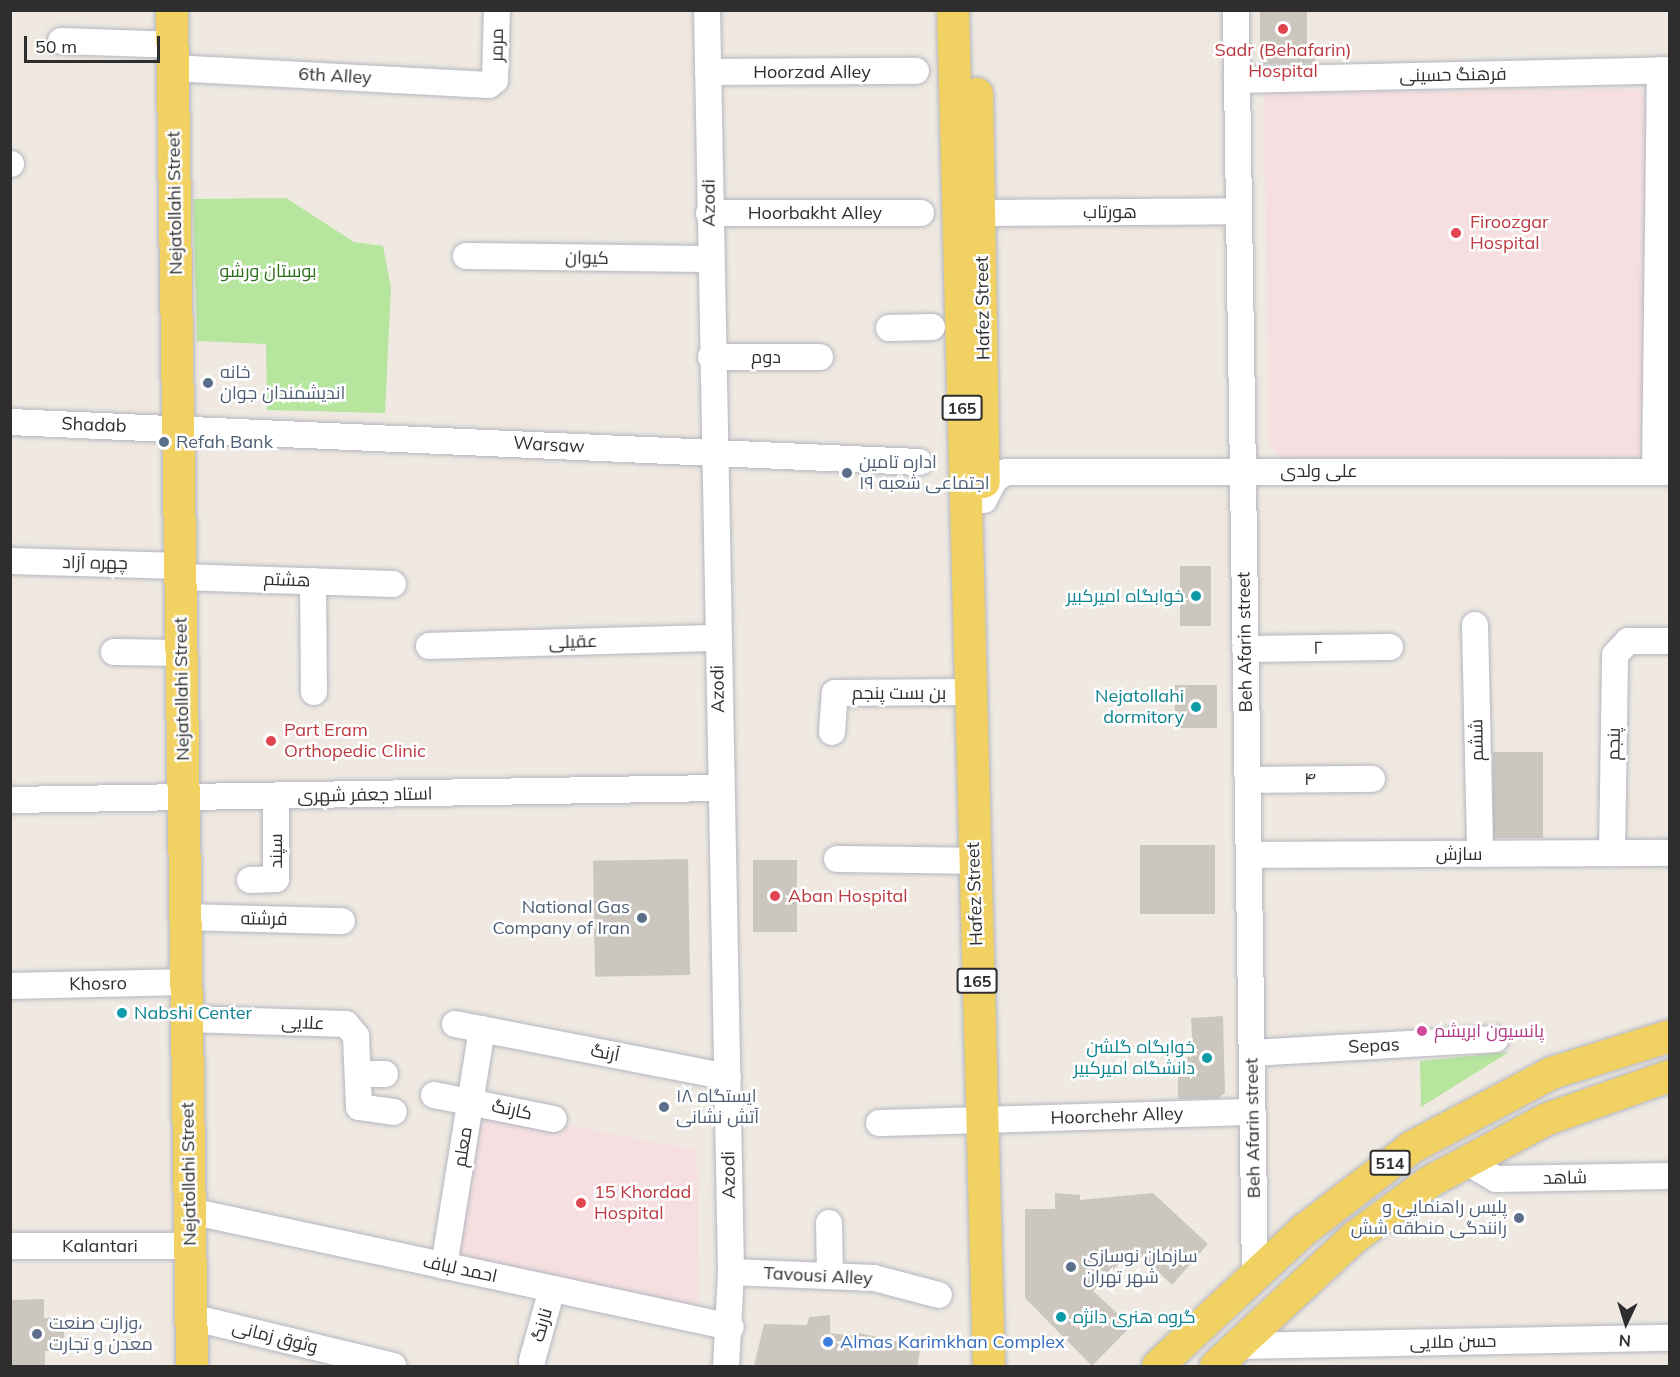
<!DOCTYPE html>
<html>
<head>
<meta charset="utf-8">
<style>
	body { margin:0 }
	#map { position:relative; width:1680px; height:1377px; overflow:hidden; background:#efe9e1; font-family:Mulish,Cairo,sans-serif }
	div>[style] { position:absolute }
	.medical>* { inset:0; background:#f5dfe0 }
	.green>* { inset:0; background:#b6e59e }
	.building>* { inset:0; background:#cbc7bf; transform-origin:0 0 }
	.roads { filter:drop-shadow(0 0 2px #b4b7c1) drop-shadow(0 0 2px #b4b7c1) }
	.minor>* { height:26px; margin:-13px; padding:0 13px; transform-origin:13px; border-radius:13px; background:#fff }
	.major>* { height:32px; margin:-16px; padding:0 16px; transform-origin:16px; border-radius:16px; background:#f2d163 }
	.dots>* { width:16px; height:16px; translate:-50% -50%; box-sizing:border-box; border:3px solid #fff; border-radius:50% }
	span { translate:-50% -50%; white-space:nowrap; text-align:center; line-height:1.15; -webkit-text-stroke:5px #fff; paint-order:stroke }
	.shield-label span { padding:2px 4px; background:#fff; border:2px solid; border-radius:4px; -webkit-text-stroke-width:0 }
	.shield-label { font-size:16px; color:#2e2e2e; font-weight:700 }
	.street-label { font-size:18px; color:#2e2e2e }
	.health-label { font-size:18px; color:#be3a42 }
	.left { translate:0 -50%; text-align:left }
	.park-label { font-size:18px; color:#2c6e1b }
	.service-label { font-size:18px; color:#4e5e75 }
	.right { translate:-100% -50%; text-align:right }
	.culture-label { font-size:18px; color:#0d838f }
	.hotel-label { font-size:18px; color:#b23c85 }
	.shop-label { font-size:18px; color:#366cbe }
	.frame { position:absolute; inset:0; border:12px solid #2e2e2e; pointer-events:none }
	.north { position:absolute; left:1596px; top:1293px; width:60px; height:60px; -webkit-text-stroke:4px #fff; paint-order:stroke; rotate:184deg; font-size:16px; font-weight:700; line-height:24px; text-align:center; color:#2e2e2e }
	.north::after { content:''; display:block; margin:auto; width:21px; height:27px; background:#2e2e2e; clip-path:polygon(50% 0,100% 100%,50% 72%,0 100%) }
	.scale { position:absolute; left:24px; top:36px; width:136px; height:27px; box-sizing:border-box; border:3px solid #2e2e2e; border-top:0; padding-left:8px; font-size:18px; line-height:21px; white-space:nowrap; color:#2e2e2e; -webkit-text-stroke:4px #fff; paint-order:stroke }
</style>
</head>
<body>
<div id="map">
	<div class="medical">
		<div style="clip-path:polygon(1640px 89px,1648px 107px,1644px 456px,1282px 458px,1269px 444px,1264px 93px)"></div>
		<div style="clip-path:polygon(478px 1108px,697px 1150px,699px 1306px,458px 1256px)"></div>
	</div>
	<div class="green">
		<div style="clip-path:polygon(286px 198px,354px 242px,383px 246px,391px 288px,385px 413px,267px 410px,266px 344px,197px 341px,193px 199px)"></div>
		<div style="clip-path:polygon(1509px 1052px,1421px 1107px,1420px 1061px)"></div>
	</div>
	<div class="building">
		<div style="clip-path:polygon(1260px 10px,1307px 10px,1307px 48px,1315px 49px,1315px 63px,1260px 64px)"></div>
		<div style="left:1180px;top:566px;width:31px;height:60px"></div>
		<div style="left:1217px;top:685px;width:43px;height:42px;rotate:90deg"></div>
		<div style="left:1543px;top:752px;width:86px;height:50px;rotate:90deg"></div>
		<div style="left:1215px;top:845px;width:69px;height:75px;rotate:90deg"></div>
		<div style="left:688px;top:859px;width:116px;height:95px;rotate:89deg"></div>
		<div style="left:797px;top:860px;width:72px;height:44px;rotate:90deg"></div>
		<div style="clip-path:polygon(1223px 1016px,1225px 1093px,1218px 1098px,1178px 1099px,1178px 1065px,1193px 1053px,1191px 1018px)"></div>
		<div style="clip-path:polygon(1055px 1193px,1080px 1195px,1080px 1200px,1153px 1193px,1208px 1244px,1172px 1285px,1134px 1248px,1093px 1291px,1131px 1326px,1092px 1366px,1025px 1298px,1025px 1209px,1055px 1209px)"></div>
		<div style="clip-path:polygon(44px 1299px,44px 1318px,64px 1318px,64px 1350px,45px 1351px,45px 1366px,10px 1366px,10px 1300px)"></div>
		<div style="clip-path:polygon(830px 1315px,830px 1333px,854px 1336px,855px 1332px,921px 1347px,917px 1366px,754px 1366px,764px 1324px,807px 1325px,809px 1317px)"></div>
	</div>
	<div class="roads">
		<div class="minor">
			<div style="left:707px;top:10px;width:1262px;rotate:88.91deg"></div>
			<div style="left:731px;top:1272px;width:94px;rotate:93deg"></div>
			<div style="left:1236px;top:10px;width:1263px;rotate:89.14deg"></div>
			<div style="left:61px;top:41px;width:112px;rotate:2deg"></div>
			<div style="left:173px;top:68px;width:316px;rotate:3.1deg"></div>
			<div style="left:489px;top:85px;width:8px;rotate:-40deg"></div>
			<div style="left:495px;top:80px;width:70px;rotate:-88.4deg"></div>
			<div style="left:708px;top:72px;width:208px;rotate:-0.3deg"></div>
			<div style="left:1237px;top:80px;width:433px;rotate:-1.3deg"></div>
			<div style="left:10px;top:164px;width:1px"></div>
			<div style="left:709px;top:213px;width:212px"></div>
			<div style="left:981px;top:213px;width:258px;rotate:-0.4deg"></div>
			<div style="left:466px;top:256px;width:243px;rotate:0.7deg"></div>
			<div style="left:889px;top:328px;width:43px;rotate:-1.3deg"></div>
			<div style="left:711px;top:357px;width:109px"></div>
			<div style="left:10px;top:422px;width:910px;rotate:2.52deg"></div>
			<div style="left:1655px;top:472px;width:402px;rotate:-89.3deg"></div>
			<div style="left:984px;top:500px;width:22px;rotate:-63deg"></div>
			<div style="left:994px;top:480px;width:14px;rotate:-34deg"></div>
			<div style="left:1006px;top:472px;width:664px"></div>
			<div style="left:10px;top:561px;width:170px;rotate:1.7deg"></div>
			<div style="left:180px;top:577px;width:213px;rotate:1.9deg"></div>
			<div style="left:313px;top:581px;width:111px;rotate:89.5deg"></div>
			<div style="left:1475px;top:625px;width:229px;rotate:88.7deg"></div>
			<div style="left:429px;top:646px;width:288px;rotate:-1.6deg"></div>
			<div style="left:1245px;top:649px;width:145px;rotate:-0.8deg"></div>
			<div style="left:114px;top:652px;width:68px;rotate:0.8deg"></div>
			<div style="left:832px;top:732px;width:39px;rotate:-86deg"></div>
			<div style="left:835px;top:693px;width:134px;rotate:-0.4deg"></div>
			<div style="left:1248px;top:780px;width:124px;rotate:-0.5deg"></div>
			<div style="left:10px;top:800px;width:710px;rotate:-0.97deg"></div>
			<div style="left:1612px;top:853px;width:198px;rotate:-89.1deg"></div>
			<div style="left:1615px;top:655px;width:19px;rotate:-47deg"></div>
			<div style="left:1628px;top:641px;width:42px"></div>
			<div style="left:1249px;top:855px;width:421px;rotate:-0.3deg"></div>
			<div style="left:837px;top:859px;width:137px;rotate:0.8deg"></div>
			<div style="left:250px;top:880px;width:26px;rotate:-2deg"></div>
			<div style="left:276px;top:879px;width:83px;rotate:-90deg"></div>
			<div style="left:185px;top:917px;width:157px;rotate:1.5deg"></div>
			<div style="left:10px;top:986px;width:176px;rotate:-1.3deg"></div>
			<div style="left:187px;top:1019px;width:159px;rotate:1.8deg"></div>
			<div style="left:346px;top:1024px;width:16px;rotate:50deg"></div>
			<div style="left:356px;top:1036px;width:71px;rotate:87.6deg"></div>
			<div style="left:359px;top:1107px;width:35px;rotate:8deg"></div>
			<div style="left:455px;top:1024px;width:278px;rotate:11deg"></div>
			<div style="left:1252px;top:1053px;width:244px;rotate:-3.3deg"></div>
			<div style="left:358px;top:1074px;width:27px"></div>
			<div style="left:434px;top:1095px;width:122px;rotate:11.3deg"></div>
			<div style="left:879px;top:1123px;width:373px;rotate:-1.7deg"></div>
			<div style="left:1465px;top:1161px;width:36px;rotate:30deg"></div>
			<div style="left:1496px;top:1179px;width:174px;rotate:-1deg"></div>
			<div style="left:190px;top:1211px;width:553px;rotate:12.1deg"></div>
			<div style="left:829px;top:1223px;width:53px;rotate:88.9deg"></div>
			<div style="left:10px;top:1246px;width:180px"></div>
			<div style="left:444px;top:1266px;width:240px;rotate:-80.9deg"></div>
			<div style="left:731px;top:1272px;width:143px;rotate:2.4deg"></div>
			<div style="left:874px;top:1278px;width:67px;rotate:14.7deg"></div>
			<div style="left:191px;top:1317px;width:208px;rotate:13.6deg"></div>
			<div style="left:1237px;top:1346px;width:433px;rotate:-1.1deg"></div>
			<div style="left:532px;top:1361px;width:75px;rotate:-74.5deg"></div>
		</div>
		<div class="major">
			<div style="left:172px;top:10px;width:1356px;rotate:89.15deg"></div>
			<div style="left:953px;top:10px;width:1356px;rotate:88.48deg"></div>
			<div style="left:977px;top:94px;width:388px;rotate:89deg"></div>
			<div style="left:1158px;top:1366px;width:200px;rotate:-43deg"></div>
			<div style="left:1304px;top:1230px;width:136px;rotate:-37.5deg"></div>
			<div style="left:1412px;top:1147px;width:158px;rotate:-27.9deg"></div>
			<div style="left:1552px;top:1073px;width:124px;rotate:-17.4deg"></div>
			<div style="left:1216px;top:1366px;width:190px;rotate:-42.9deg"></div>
			<div style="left:1355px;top:1237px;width:94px;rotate:-36.4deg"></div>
			<div style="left:1431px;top:1181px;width:132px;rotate:-28.1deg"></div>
			<div style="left:1547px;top:1119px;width:130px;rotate:-19.3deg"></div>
		</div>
	</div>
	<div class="dots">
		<div style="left:1283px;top:29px;background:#e0444e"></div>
		<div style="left:1456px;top:233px;background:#e0444e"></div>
		<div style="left:208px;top:383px;background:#5c6f8a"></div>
		<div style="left:164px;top:442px;background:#5c6f8a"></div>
		<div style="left:847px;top:473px;background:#5c6f8a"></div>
		<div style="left:1196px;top:596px;background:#0f9aa8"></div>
		<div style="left:1196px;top:707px;background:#0f9aa8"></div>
		<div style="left:271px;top:741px;background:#e0444e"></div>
		<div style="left:775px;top:896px;background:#e0444e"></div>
		<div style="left:642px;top:918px;background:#5c6f8a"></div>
		<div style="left:122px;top:1013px;background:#0f9aa8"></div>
		<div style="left:1422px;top:1031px;background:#d1479c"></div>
		<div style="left:1207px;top:1058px;background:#0f9aa8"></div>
		<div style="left:664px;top:1107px;background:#5c6f8a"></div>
		<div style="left:581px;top:1203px;background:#e0444e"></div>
		<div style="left:1519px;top:1218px;background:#5c6f8a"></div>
		<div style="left:1071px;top:1267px;background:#5c6f8a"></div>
		<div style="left:1061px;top:1317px;background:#0f9aa8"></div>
		<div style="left:37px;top:1334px;background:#5c6f8a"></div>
		<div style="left:828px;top:1342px;background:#3f7fe0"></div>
	</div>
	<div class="shield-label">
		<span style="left:962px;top:408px">165</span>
		<span style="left:977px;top:981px">165</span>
		<span style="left:1390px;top:1163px">514</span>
	</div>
	<div class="street-label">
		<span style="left:497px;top:45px;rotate:-89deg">مرمر</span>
		<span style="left:812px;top:72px">Hoorzad Alley</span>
		<span style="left:1453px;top:75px;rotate:-1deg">فرهنگ حسینی</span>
		<span style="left:335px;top:76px;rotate:3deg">6th Alley</span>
		<span style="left:175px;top:203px;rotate:-91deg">Nejatollahi Street</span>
		<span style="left:709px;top:203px;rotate:-90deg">Azodi</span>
		<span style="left:1110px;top:212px">هورتاب</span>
		<span style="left:815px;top:213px">Hoorbakht Alley</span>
		<span style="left:587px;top:258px;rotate:1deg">کیوان</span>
		<span style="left:983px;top:308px;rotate:-91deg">Hafez Street</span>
		<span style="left:766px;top:357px">دوم</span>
		<span style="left:94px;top:425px;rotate:2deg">Shadab</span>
		<span style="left:549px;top:445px;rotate:3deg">Warsaw</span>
		<span style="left:1319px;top:471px">علی ولدی</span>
		<span style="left:95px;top:563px;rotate:1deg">چهره آزاد</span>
		<span style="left:287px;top:580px;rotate:2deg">هشتم</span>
		<span style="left:573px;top:642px;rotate:-2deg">عقیلی</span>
		<span style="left:1245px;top:642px;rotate:-91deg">Beh Afarin street</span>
		<span style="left:1318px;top:648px;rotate:-1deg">۲</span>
		<span style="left:182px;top:689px;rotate:-91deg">Nejatollahi Street</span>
		<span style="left:718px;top:689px;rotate:-91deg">Azodi</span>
		<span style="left:899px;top:693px">بن بست پنجم</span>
		<span style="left:1477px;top:740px;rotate:-91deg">ششم</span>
		<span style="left:1614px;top:744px;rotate:-89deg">پنجم</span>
		<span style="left:1310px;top:779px">۴</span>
		<span style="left:365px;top:795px;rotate:-1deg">استاد جعفر شهری</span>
		<span style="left:276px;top:851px;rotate:-90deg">سپند</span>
		<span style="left:1459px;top:854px">سازش</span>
		<span style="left:975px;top:894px;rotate:-92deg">Hafez Street</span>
		<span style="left:264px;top:919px;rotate:1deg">فرشته</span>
		<span style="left:98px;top:984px;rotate:-1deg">Khosro</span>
		<span style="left:303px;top:1023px;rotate:2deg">علایی</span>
		<span style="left:1374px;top:1046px;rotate:-3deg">Sepas</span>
		<span style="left:605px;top:1053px;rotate:11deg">آرنگ</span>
		<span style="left:512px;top:1110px;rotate:12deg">کارنگ</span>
		<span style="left:1117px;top:1116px;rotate:-2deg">Hoorchehr Alley</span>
		<span style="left:1253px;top:1128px;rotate:-91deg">Beh Afarin street</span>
		<span style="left:463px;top:1147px;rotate:-81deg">معلم</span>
		<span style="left:189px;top:1174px;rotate:-91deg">Nejatollahi Street</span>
		<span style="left:729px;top:1175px;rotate:-91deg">Azodi</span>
		<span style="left:1565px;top:1178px;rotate:-1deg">شاهد</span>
		<span style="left:100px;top:1246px">Kalantari</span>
		<span style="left:460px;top:1269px;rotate:12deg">احمد لباف</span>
		<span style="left:818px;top:1276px;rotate:3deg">Tavousi Alley</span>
		<span style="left:542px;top:1325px;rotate:-74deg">نارنگ</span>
		<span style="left:275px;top:1337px;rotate:14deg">وثوق زمانی</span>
		<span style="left:1453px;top:1342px;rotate:-1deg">حسن ملایی</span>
	</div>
	<div class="health-label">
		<span style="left:1283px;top:61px">Sadr (Behafarin)<br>Hospital</span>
		<span class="left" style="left:1470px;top:233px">Firoozgar<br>Hospital</span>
		<span class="left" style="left:284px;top:741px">Part Eram<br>Orthopedic Clinic</span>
		<span class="left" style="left:788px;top:896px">Aban Hospital</span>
		<span class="left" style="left:594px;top:1203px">15 Khordad<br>Hospital</span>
	</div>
	<div class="park-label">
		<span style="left:268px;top:271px">بوستان ورشو</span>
	</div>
	<div class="service-label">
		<span class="left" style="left:220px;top:383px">خانه<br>اندیشمندان جوان</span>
		<span class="left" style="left:176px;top:442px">Refah Bank</span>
		<span class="left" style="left:859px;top:473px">اداره تامین<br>اجتماعی شعبه ۱۹</span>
		<span class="right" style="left:630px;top:918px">National Gas<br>Company of Iran</span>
		<span class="left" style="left:676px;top:1107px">ایستگاه ۱۸<br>آتش نشانی</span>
		<span class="right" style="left:1507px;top:1218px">پلیس راهنمایی و<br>رانندگی منطقه شش</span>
		<span class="left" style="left:1083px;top:1267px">سازمان نوسازی<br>شهر تهران</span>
		<span class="left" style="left:49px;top:1334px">وزارت صنعت،<br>معدن و تجارت</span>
	</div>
	<div class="culture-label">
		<span class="right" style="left:1184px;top:596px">خوابگاه امیرکبیر</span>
		<span class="right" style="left:1184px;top:707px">Nejatollahi<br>dormitory</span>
		<span class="left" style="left:134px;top:1013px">Nabshi Center</span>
		<span class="right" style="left:1195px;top:1058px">خوابگاه گلشن<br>دانشگاه امیرکبیر</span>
		<span class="left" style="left:1073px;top:1317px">گروه هنری دانژه</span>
	</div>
	<div class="hotel-label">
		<span class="left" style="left:1434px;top:1031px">پانسیون ابریشم</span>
	</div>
	<div class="shop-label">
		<span class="left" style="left:840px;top:1342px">Almas Karimkhan Complex</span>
	</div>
	<div class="frame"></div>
	<div class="north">N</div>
	<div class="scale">50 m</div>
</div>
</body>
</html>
